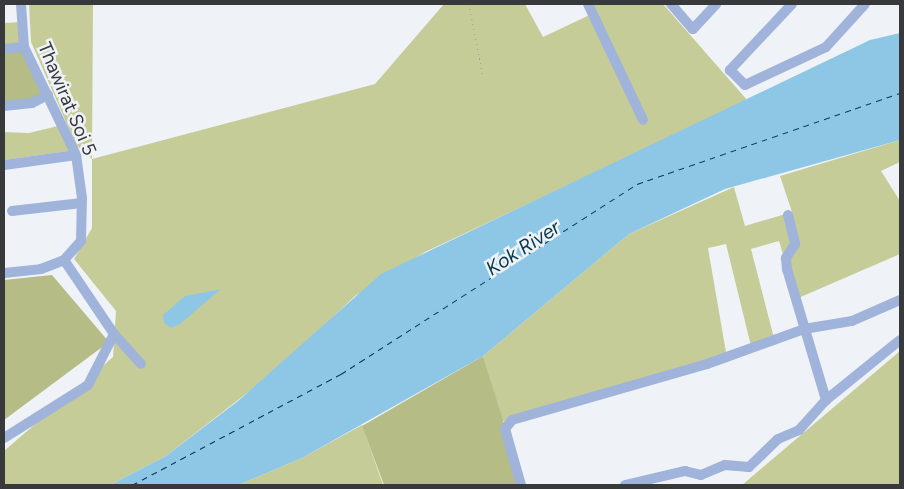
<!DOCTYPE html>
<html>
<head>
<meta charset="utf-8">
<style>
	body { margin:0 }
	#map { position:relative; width:904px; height:489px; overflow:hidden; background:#eff3f8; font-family:Figtree,sans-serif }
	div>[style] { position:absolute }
	.green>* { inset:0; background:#c6cc98 }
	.forest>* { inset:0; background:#b5bc85 }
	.water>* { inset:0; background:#8dc7e5 }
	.ferry>* { height:1px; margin-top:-0.5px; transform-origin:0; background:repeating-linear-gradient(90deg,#06394e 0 6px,transparent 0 11px) }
	.path>* { height:1px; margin-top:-0.5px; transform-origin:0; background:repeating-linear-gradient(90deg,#999da0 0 1px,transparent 0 5px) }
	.minor>* { height:10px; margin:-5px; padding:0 5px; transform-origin:5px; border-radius:5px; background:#a0b3da }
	span { translate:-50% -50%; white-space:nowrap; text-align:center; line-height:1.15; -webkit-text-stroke:5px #eff3f8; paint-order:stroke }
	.street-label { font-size:19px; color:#37393b }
	.water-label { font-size:20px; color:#06394e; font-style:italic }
	.frame { position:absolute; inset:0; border:5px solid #37393b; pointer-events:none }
</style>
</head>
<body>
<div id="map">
	<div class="green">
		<div style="clip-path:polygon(29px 4px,93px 4px,92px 159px,375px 84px,444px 4px,525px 4px,543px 37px,596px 12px,592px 4px,663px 4px,748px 101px,425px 252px,355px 296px,278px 369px,166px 456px,110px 485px,4px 485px,4px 451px,113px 357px,116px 311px,74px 259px,92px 228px,92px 159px,76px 145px,31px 42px)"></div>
		<div style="clip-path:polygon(20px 22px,24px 47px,4px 49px,4px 23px)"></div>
		<div style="clip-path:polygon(58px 126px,69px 151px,4px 160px,4px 132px,29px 133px)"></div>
		<div style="clip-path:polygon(900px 140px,900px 162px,881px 171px,900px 201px,900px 254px,796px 299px,779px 241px,751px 249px,775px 342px,752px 350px,726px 244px,708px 248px,727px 358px,507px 423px,502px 420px,483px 356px,629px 234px,734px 187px,745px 226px,792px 212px,780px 176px)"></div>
		<div style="clip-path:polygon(900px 351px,900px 485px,742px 485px)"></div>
		<div style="clip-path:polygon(362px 425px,383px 485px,238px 485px,302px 458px)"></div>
	</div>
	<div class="forest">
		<div style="clip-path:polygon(24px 47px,48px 95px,4px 106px,4px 49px)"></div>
		<div style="clip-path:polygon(52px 275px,109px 342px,4px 420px,4px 280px)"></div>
		<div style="clip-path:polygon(483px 356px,523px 485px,384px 485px,362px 426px)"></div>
	</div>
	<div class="water">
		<div style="clip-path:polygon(900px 33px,900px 140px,725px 189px,629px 234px,483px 356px,302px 458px,238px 485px,110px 485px,166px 456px,238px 401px,381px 274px,870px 40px)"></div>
		<div style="clip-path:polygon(221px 289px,180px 324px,171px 328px,164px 323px,163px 315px,185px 296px)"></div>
	</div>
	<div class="ferry">
		<div style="left:132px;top:485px;width:237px;rotate:-28deg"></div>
		<div style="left:341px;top:374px;width:352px;rotate:-32.7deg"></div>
		<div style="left:637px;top:184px;width:278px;rotate:-19.1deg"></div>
	</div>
	<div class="path">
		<div style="left:469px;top:4px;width:74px;rotate:79.1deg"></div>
	</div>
	<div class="minor">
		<div style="left:588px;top:4px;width:128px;rotate:64.6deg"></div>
		<div style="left:671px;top:4px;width:33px;rotate:49deg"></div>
		<div style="left:693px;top:29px;width:34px;rotate:-47deg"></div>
		<div style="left:792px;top:4px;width:91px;rotate:133.2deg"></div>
		<div style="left:730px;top:70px;width:21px;rotate:45deg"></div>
		<div style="left:745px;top:85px;width:89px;rotate:-25.1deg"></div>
		<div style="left:826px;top:47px;width:58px;rotate:-47.8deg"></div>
		<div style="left:4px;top:49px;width:20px;rotate:-6deg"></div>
		<div style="left:4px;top:106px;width:28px;rotate:-6deg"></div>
		<div style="left:32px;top:103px;width:18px;rotate:-27deg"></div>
		<div style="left:4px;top:165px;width:73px;rotate:-7.9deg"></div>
		<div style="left:12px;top:211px;width:70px;rotate:-6.5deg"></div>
		<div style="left:788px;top:215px;width:30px;rotate:76deg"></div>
		<div style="left:795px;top:244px;width:17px;rotate:123deg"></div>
		<div style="left:786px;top:258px;width:11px;rotate:85deg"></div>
		<div style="left:787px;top:269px;width:137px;rotate:73.4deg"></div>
		<div style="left:4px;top:273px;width:37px;rotate:-6deg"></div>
		<div style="left:41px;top:269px;width:25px;rotate:-21deg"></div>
		<div style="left:64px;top:260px;width:25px;rotate:-48deg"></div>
		<div style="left:81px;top:241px;width:43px;rotate:-88.7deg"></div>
		<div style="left:82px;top:198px;width:43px;rotate:-97.9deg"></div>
		<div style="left:76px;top:155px;width:120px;rotate:-115.7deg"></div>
		<div style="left:24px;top:47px;width:43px;rotate:-94deg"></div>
		<div style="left:114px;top:334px;width:40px;rotate:48deg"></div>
		<div style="left:4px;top:438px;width:99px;rotate:-32.2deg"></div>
		<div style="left:88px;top:385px;width:57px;rotate:-63deg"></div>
		<div style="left:114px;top:334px;width:89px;rotate:-124deg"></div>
		<div style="left:521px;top:485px;width:58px;rotate:-105.9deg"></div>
		<div style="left:505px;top:429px;width:11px;rotate:-52deg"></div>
		<div style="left:512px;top:420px;width:203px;rotate:-16deg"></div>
		<div style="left:707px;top:364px;width:103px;rotate:-19.8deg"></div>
		<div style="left:804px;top:329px;width:49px;rotate:-9.5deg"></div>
		<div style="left:852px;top:321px;width:52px;rotate:-23.6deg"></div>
		<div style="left:625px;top:485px;width:62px;rotate:-13.1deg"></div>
		<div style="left:685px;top:471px;width:16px;rotate:14deg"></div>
		<div style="left:701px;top:475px;width:26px;rotate:-23deg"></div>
		<div style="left:725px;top:465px;width:24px;rotate:5deg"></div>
		<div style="left:749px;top:467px;width:40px;rotate:-44deg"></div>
		<div style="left:778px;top:439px;width:23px;rotate:-23deg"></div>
		<div style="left:799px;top:430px;width:40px;rotate:-48deg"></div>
		<div style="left:826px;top:400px;width:95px;rotate:-39deg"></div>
	</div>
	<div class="street-label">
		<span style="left:67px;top:99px;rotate:67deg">Thawirat Soi 5</span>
	</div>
	<div class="water-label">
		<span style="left:523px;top:248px;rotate:-33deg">Kok River</span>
	</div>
	<div class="frame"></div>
</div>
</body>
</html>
